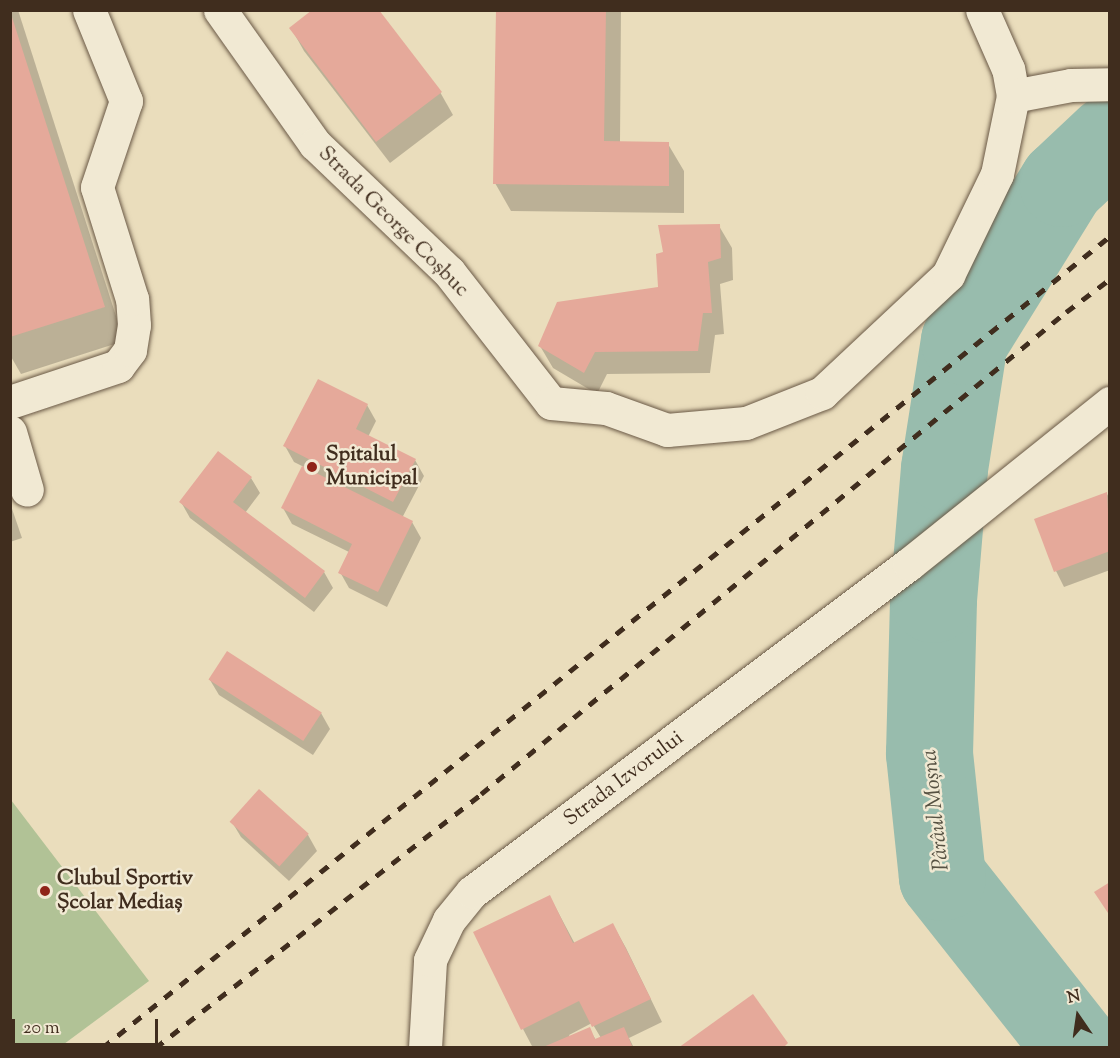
<!DOCTYPE html>
<html>
<head>
<meta charset="utf-8">
<style>
	body { margin:0 }
	#map { position:relative; width:1120px; height:1058px; overflow:hidden; background:#eaddbc; font-family:"Sorts Mill Goudy",serif }
	div>[style] { position:absolute }
	.green>* { inset:0; background:#b1c296 }
	.shadow>* { inset:0; background:#0003 }
	.river>* { height:87px; margin:-43.5px; padding:0 43.5px; transform-origin:43.5px; border-radius:43.5px; background:#98bcad }
	.building>* { inset:0; background:#e5a99a; transform-origin:0 0 }
	.roads { filter:drop-shadow(0 0 2px #6a5946) drop-shadow(0 0 2px #6a5946) }
	.minor>* { height:33px; margin:-16.5px; padding:0 16.5px; transform-origin:16.5px; border-radius:16.5px; background:#f1e9d3 }
	.rail>* { height:4.5px; margin-top:-2.25px; transform-origin:0; background:repeating-linear-gradient(90deg,#402d1e 0 10px,transparent 0 20px) }
	.dots>* { width:16px; height:16px; translate:-50% -50%; box-sizing:border-box; border:3px solid #f1e9d3; border-radius:50% }
	span { translate:-50% -50%; white-space:nowrap; text-align:center; line-height:1.15; -webkit-text-stroke:5px #f1e9d3; paint-order:stroke }
	.street-label { font-size:21px; color:#402d1e }
	.poi-label { font-size:21px; color:#402d1e; font-weight:700 }
	.left { translate:0 -50%; text-align:left }
	.water-label { font-size:22px; color:#565142; font-style:italic }
	.frame { position:absolute; inset:0; border:12px solid #402d1e; pointer-events:none }
	.north { position:absolute; left:1048px; top:986px; width:60px; height:60px; -webkit-text-stroke:4px #f1e9d3; paint-order:stroke; rotate:347deg; font-size:16px; font-weight:700; line-height:24px; text-align:center; color:#402d1e }
	.north::after { content:''; display:block; margin:auto; width:21px; height:27px; background:#402d1e; clip-path:polygon(50% 0,100% 100%,50% 72%,0 100%) }
	.scale { position:absolute; left:12px; top:1019px; width:146px; height:27px; box-sizing:border-box; border:3px solid #402d1e; border-top:0; padding-left:8px; font-size:18px; line-height:21px; white-space:nowrap; color:#402d1e; -webkit-text-stroke:4px #f1e9d3; paint-order:stroke }
</style>
</head>
<body>
<div id="map">
	<div class="green">
		<div style="clip-path:polygon(11px 800px,149px 981px,60px 1047px,11px 1047px)"></div>
	</div>
	<div class="shadow">
		<div style="clip-path:polygon(10px 10px,18px 10px,124px 341px,21px 374px,10px 355px)"></div>
		<div style="clip-path:polygon(497px 10px,621px 10px,620px 143px,668px 144px,684px 171px,684px 213px,511px 211px,495px 183px)"></div>
		<div style="clip-path:polygon(291px 28px,440px 92px,453px 115px,390px 163px,304px 51px)"></div>
		<div style="clip-path:polygon(719px 226px,732px 248px,733px 280px,720px 284px,724px 334px,715px 335px,710px 373px,607px 374px,597px 394px,553px 368px,540px 346px,660px 288px)"></div>
		<div style="clip-path:polygon(367px 405px,376px 421px,368px 437px,415px 460px,424px 476px,402px 518px,412px 522px,421px 538px,387px 607px,349px 588px,340px 572px,349px 552px,292px 524px,283px 508px,304px 467px,294px 462px,285px 446px)"></div>
		<div style="clip-path:polygon(251px 478px,260px 493px,245px 513px,324px 572px,333px 588px,314px 612px,190px 518px,181px 502px)"></div>
		<div style="clip-path:polygon(1107px 494px,1110px 499px,1110px 570px,1064px 587px,1056px 571px)"></div>
		<div style="clip-path:polygon(10px 503px,22px 538px,10px 542px)"></div>
		<div style="clip-path:polygon(228px 653px,321px 713px,330px 729px,313px 755px,219px 695px,210px 680px)"></div>
		<div style="clip-path:polygon(232px 822px,308px 835px,317px 851px,289px 881px,241px 837px)"></div>
		<div style="clip-path:polygon(evenodd,550px 897px,575px 944px,613px 925px,626px 948px,662px 1022px,629px 1038px,634px 1048px,533px 1048px,523px 1029px,550px 897px,592px 1023px,601px 1038px,596px 1040px,589px 1029px,570px 1037px,569px 1035px,592px 1023px)"></div>
	</div>
	<div class="river">
		<div style="left:1077px;top:1048px;width:218px;rotate:-128.3deg"></div>
		<div style="left:942px;top:877px;width:125px;rotate:-96deg"></div>
		<div style="left:929px;top:753px;width:154px;rotate:-88.5deg"></div>
		<div style="left:933px;top:599px;width:131px;rotate:-85.2deg"></div>
		<div style="left:944px;top:468px;width:129px;rotate:-81.1deg"></div>
		<div style="left:964px;top:341px;width:186px;rotate:-58.2deg"></div>
		<div style="left:1062px;top:183px;width:66px;rotate:-43.2deg"></div>
	</div>
	<div class="building">
		<div style="clip-path:polygon(312px 10px,379px 10px,442px 92px,376px 142px,289px 28px)"></div>
		<div style="clip-path:polygon(496px 10px,606px 10px,604px 141px,669px 142px,669px 186px,493px 184px)"></div>
		<div style="clip-path:polygon(10px 11px,105px 307px,10px 337px)"></div>
		<div style="clip-path:polygon(720px 224px,721px 258px,708px 262px,712px 313px,703px 313px,698px 351px,595px 352px,584px 373px,538px 346px,557px 302px,658px 287px,656px 254px,663px 252px,658px 225px)"></div>
		<div style="clip-path:polygon(318px 379px,368px 404px,356px 429px,416px 459px,393px 502px,283px 446px)"></div>
		<div style="clip-path:polygon(218px 451px,252px 477px,233px 502px,325px 571px,305px 598px,179px 502px)"></div>
		<div style="clip-path:polygon(302px 466px,413px 521px,378px 592px,338px 573px,352px 544px,281px 508px)"></div>
		<div style="clip-path:polygon(1107px 492px,1110px 551px,1054px 572px,1034px 519px)"></div>
		<div style="left:227px;top:651px;width:113px;height:34px;rotate:33deg"></div>
		<div style="left:259px;top:789px;width:67px;height:44px;rotate:42deg"></div>
		<div style="clip-path:polygon(1110px 882px,1110px 916px,1094px 892px)"></div>
		<div style="clip-path:polygon(550px 895px,573px 943px,613px 923px,651px 999px,592px 1027px,579px 1001px,521px 1030px,473px 932px)"></div>
		<div style="clip-path:polygon(753px 994px,788px 1043px,783px 1048px,678px 1048px)"></div>
		<div style="clip-path:polygon(590px 1027px,595px 1039px,624px 1027px,633px 1048px,541px 1048px)"></div>
	</div>
	<div class="roads">
		<div class="minor">
			<div style="left:220px;top:10px;width:164px;rotate:54.7deg"></div>
			<div style="left:315px;top:144px;width:185px;rotate:43.7deg"></div>
			<div style="left:449px;top:272px;width:166px;rotate:52.1deg"></div>
			<div style="left:551px;top:403px;width:55px;rotate:5.2deg"></div>
			<div style="left:606px;top:408px;width:65px;rotate:19.8deg"></div>
			<div style="left:667px;top:430px;width:79px;rotate:-5.1deg"></div>
			<div style="left:746px;top:423px;width:82px;rotate:-21.5deg"></div>
			<div style="left:822px;top:393px;width:173px;rotate:-43.1deg"></div>
			<div style="left:948px;top:275px;width:112px;rotate:-64.1deg"></div>
			<div style="left:997px;top:174px;width:80px;rotate:-78.4deg"></div>
			<div style="left:1013px;top:96px;width:27px;rotate:-100deg"></div>
			<div style="left:1008px;top:69px;width:64px;rotate:-113.8deg"></div>
			<div style="left:1013px;top:96px;width:59px;rotate:-10.7deg"></div>
			<div style="left:1071px;top:85px;width:39px;rotate:-1deg"></div>
			<div style="left:10px;top:402px;width:114px;rotate:-18.4deg"></div>
			<div style="left:118px;top:366px;width:20px;rotate:-53deg"></div>
			<div style="left:130px;top:350px;width:25px;rotate:-81deg"></div>
			<div style="left:134px;top:325px;width:26px;rotate:-94deg"></div>
			<div style="left:132px;top:299px;width:117px;rotate:-107.4deg"></div>
			<div style="left:97px;top:187px;width:91px;rotate:-71.4deg"></div>
			<div style="left:126px;top:101px;width:98px;rotate:-112.1deg"></div>
			<div style="left:10px;top:432px;width:60px;rotate:73.7deg"></div>
			<div style="left:425px;top:1048px;width:88px;rotate:-86.7deg"></div>
			<div style="left:430px;top:960px;width:44px;rotate:-64.6deg"></div>
			<div style="left:449px;top:920px;width:36px;rotate:-51deg"></div>
			<div style="left:472px;top:892px;width:546px;rotate:-36.89deg"></div>
			<div style="left:909px;top:564px;width:258px;rotate:-38.7deg"></div>
		</div>
	</div>
	<div class="rail">
		<div style="left:102px;top:1048px;width:1294px;rotate:-38.85deg"></div>
		<div style="left:155px;top:1048px;width:413px;rotate:-37.9deg"></div>
		<div style="left:481px;top:794px;width:758px;rotate:-39.49deg"></div>
		<div style="left:1066px;top:312px;width:55px;rotate:-36.9deg"></div>
	</div>
	<div class="dots">
		<div style="left:312px;top:467px;background:#8f2418"></div>
		<div style="left:45px;top:891px;background:#8f2418"></div>
	</div>
	<div class="street-label">
		<span style="left:393px;top:222px;rotate:45deg">Strada George Coșbuc</span>
		<span style="left:624px;top:779px;rotate:-37deg">Strada Izvorului</span>
	</div>
	<div class="poi-label">
		<span class="left" style="left:326px;top:467px">Spitalul<br>Municipal</span>
		<span class="left" style="left:57px;top:891px">Clubul Sportiv<br>Școlar Mediaș</span>
	</div>
	<div class="water-label">
		<span style="left:937px;top:810px;rotate:-96deg">Pârâul Moșna</span>
	</div>
	<div class="frame"></div>
	<div class="north">N</div>
	<div class="scale">20 m</div>
</div>
</body>
</html>
